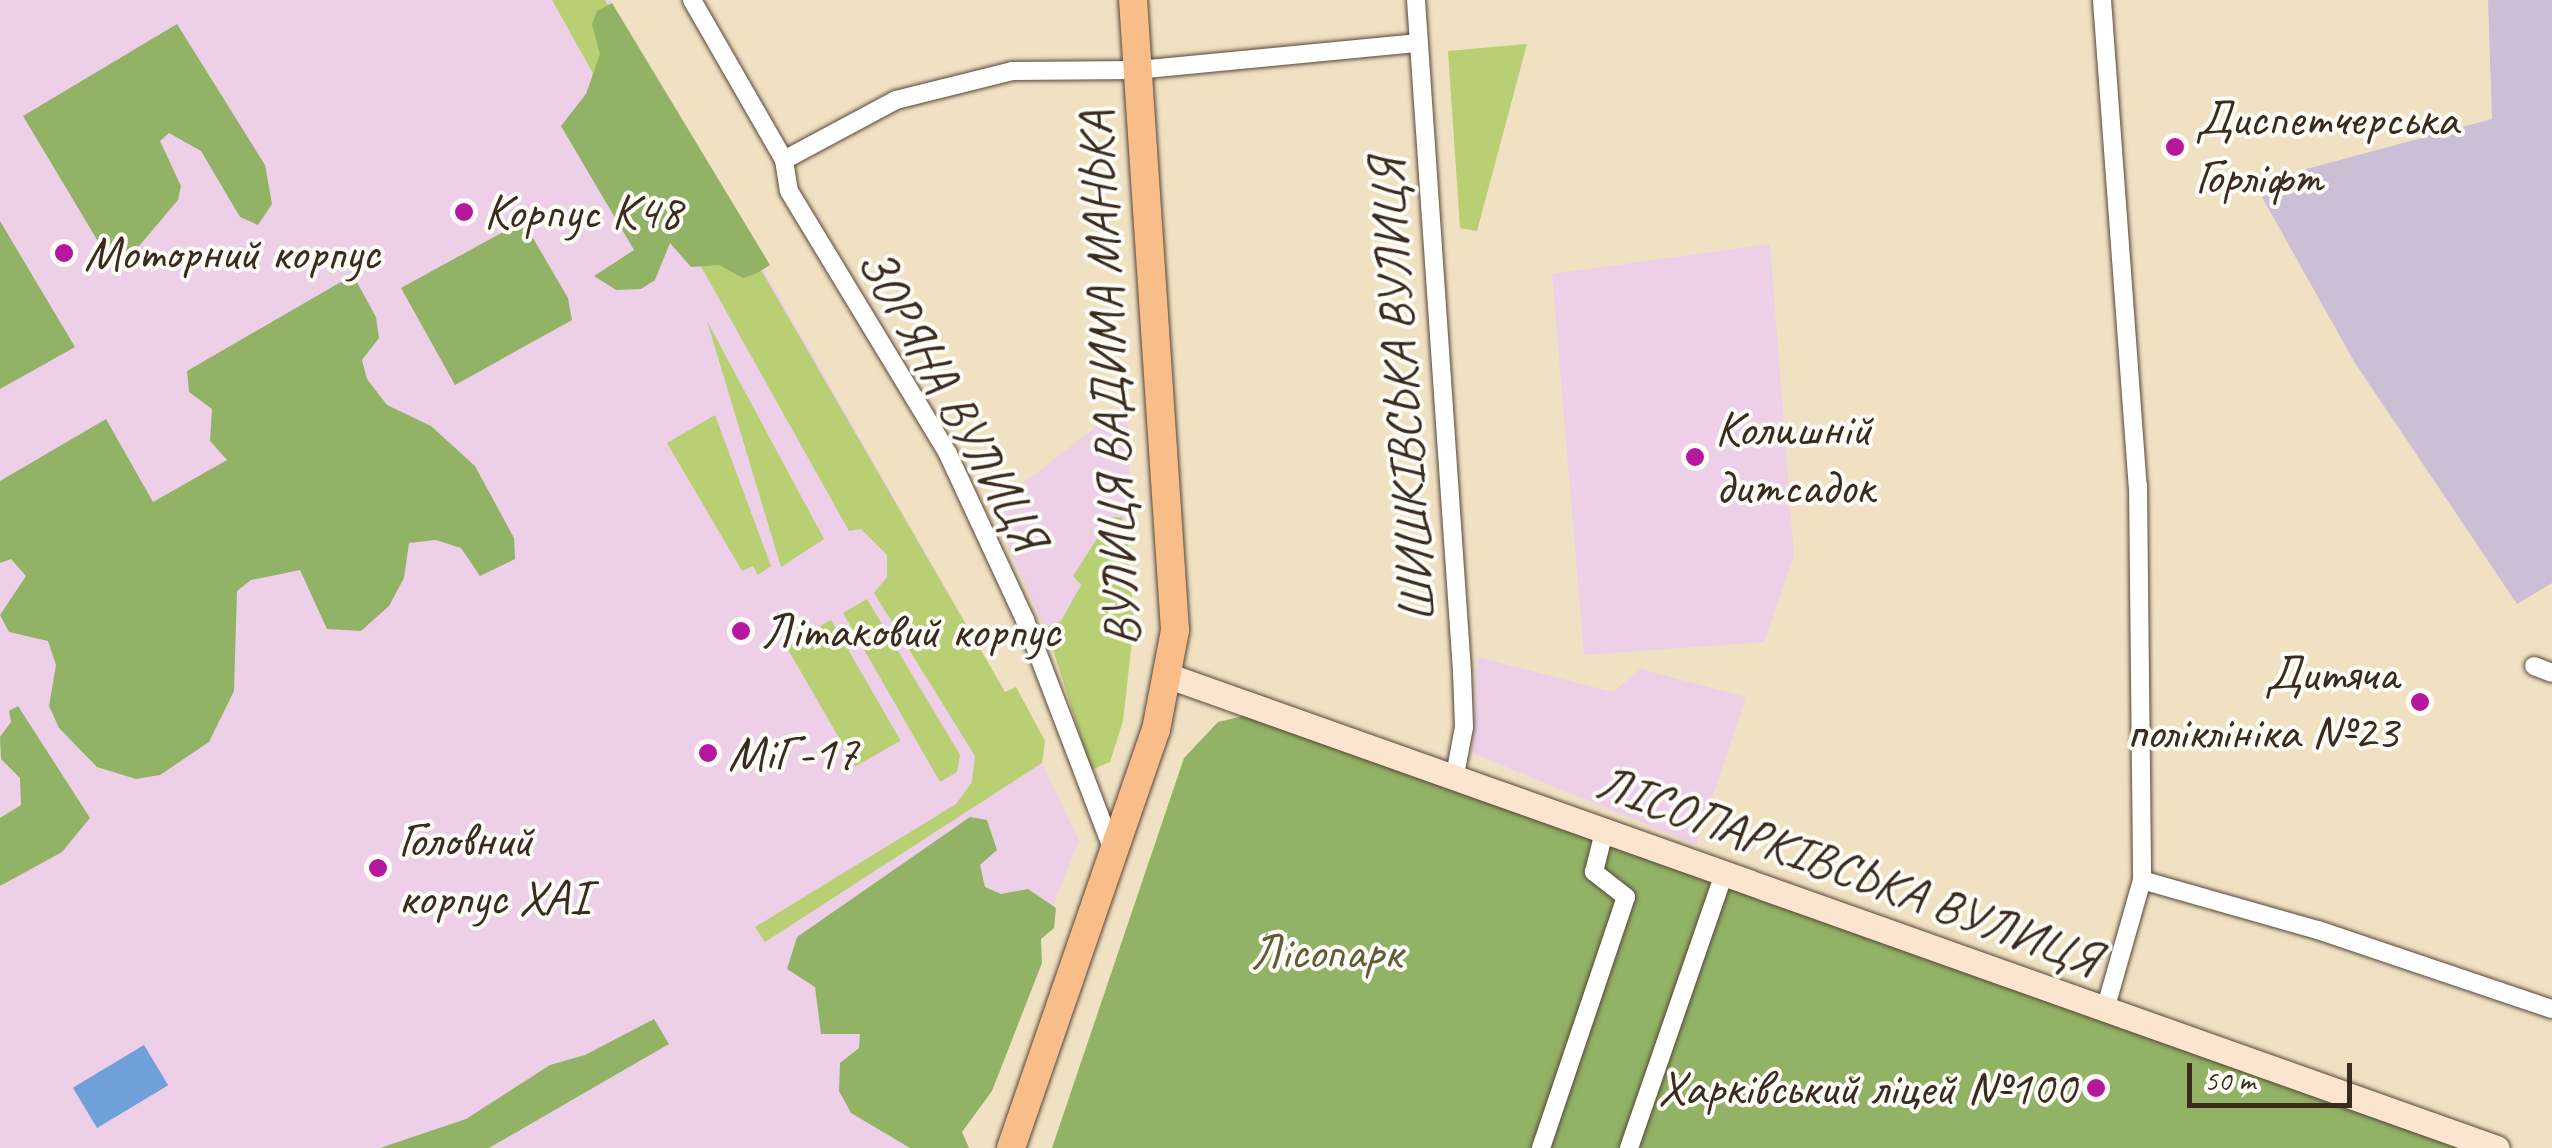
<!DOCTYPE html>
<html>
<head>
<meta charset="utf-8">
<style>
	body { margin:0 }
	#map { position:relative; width:2552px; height:1148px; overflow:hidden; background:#f0e1c3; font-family:Caveat,sans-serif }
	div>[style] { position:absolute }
	.built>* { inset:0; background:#edd0e8 }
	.industrial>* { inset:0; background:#ccbed4 }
	.green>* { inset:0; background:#b8cf73; transform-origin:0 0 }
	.forest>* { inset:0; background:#92b265 }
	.water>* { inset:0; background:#70a0da; transform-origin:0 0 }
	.roads { filter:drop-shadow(0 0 2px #564537) drop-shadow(0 0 2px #564537) }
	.street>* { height:18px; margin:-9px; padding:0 9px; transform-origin:9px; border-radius:9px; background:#fff }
	.secondary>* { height:25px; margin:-12.5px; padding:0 12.5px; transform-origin:12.5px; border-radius:12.5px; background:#fce5cf }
	.primary>* { height:28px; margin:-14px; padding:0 14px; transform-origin:14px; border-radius:14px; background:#f8bd88 }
	.dots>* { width:28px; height:28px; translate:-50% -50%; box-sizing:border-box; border:5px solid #fdfcf7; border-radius:50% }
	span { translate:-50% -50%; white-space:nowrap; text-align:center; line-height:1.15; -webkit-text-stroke:8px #fdfcf7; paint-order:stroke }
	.poi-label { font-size:50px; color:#3b2a1e }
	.left { translate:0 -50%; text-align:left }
	.right { translate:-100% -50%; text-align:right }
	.street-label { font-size:50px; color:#3b2a1e }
	.park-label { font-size:50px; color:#605c38 }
	.scale { position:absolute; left:2187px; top:1063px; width:165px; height:45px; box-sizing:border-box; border:5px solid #3b2a1e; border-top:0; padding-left:12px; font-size:30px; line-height:35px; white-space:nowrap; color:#3b2a1e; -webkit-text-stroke:8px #fdfcf7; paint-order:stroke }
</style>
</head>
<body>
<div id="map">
	<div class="built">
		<div style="clip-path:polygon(0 0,610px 0,1005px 692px,1016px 687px,1045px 741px,1042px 763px,1079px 841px,956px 1148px,0 1148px)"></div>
		<div style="clip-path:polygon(1770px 244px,1794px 555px,1764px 642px,1584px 655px,1552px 274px)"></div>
		<div style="clip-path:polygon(1127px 403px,1131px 508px,1084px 606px,1051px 642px,991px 508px)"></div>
		<div style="clip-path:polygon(1477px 657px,1613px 692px,1640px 669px,1746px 697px,1696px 845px,1472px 753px)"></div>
	</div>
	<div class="industrial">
		<div style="clip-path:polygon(2488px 0,2552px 0,2552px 583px,2517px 604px,2355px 363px,2254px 183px,2492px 119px)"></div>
	</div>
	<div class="green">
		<div style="clip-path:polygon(552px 0,605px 0,1005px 692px,1016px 687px,1045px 741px,1042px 763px,765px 942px,755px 927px,956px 804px,972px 782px,975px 756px,874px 593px,887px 577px,887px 555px,861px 529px,849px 531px)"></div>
		<div style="clip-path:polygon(1527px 44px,1477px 231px,1460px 228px,1448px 51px)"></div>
		<div style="clip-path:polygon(707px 321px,824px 539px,781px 567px)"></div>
		<div style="clip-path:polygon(715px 415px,771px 566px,758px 575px,753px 566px,742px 571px,667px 443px)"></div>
		<div style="clip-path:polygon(1111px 517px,1122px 517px,1128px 541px,1134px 623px,1123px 721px,1110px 762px,1091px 770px,1046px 627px,1061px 621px,1081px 585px,1073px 576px)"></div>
		<div style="clip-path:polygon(867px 599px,960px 755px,957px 772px,940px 782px,843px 613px)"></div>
		<div style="left:831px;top:620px;width:139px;height:52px;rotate:60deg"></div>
	</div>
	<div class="forest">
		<div style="clip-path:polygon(612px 3px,770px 265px,757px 273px,743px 278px,719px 265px,691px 267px,670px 243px,655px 280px,641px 289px,616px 290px,594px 276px,634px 250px,561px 126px,586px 94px,600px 54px,592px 24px,597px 11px)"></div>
		<div style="clip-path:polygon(177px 24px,265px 165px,272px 204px,258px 225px,240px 217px,201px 151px,169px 133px,160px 141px,181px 186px,178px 200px,134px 252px,111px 263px,23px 116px)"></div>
		<div style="clip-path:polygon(0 221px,75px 347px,0 389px)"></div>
		<div style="clip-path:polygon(523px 221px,568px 298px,572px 320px,455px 385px,401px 288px)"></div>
		<div style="clip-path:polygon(353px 275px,376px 317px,379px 338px,362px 360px,367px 379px,387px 405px,431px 426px,475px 466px,514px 538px,515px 559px,480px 576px,461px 548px,436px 540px,409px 543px,404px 578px,389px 606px,361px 631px,327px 629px,300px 570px,251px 580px,237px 591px,234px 691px,209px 742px,160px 775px,136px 779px,97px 767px,59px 728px,49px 706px,56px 665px,48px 641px,9px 632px,0 615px,26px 576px,11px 559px,0 563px,0 481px,106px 419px,153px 502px,227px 460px,210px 441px,212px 409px,189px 392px,187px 371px)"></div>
		<div style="clip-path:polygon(18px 706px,90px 818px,62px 852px,0 886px,0 818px,21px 805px,20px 778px,1px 759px,0 737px,11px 722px,9px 711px)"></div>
		<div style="clip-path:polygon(1248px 715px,2476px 1148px,1052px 1148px,1184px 758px,1218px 722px)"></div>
		<div style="clip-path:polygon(970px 817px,987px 820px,997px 850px,980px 865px,985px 887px,1001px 894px,1028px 889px,1056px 908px,1054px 928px,1041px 939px,1042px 963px,992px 1091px,962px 1132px,969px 1148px,910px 1148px,851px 1113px,839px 1091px,840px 1063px,859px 1048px,860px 1034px,821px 1034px,815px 987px,787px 969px,797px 937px)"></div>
		<div style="clip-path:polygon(654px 1019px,669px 1044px,489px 1148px,380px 1148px,466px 1119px,550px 1065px,585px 1055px)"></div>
	</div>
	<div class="water">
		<div style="left:144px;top:1045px;width:47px;height:83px;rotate:59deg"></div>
	</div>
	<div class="roads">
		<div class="street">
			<div style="left:692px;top:0;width:185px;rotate:60.1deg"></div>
			<div style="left:784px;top:160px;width:31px;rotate:81deg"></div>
			<div style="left:789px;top:191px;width:307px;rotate:58.8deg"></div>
			<div style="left:948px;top:454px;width:183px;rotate:65.1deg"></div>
			<div style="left:1025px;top:620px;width:247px;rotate:69.1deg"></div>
			<div style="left:1416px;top:0;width:674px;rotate:86.08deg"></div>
			<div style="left:1462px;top:672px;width:55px;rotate:87.9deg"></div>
			<div style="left:1464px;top:727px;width:49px;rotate:100.6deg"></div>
			<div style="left:2102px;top:0;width:486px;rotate:85.8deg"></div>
			<div style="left:2138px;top:485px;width:395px;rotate:89.4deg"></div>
			<div style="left:2142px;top:880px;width:135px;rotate:105.9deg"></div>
			<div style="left:784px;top:160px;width:127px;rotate:-28.2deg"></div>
			<div style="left:896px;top:100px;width:120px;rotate:-14deg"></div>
			<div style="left:1012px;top:71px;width:125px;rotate:-0.5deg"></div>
			<div style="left:1137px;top:70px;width:282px;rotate:-5.5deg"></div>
			<div style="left:2534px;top:666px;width:19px;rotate:21deg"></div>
			<div style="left:2142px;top:880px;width:183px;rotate:15.9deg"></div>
			<div style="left:2318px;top:930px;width:247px;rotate:18.7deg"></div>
			<div style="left:1541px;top:1148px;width:265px;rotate:-71.3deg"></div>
			<div style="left:1626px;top:897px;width:41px;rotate:-142deg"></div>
			<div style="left:1594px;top:872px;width:41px;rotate:-76deg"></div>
			<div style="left:1629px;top:1148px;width:288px;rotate:-70.9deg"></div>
		</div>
		<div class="secondary">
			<div style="left:1169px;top:676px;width:1409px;rotate:19.57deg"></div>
		</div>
		<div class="primary">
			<div style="left:1011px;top:1148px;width:442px;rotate:-70.9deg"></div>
			<div style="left:1156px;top:730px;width:102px;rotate:-79.2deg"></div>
			<div style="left:1175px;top:630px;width:631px;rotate:-93.81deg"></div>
		</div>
	</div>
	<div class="dots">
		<div style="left:2175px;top:147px;background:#b5179e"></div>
		<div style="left:464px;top:212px;background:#b5179e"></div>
		<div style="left:64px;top:253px;background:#b5179e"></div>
		<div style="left:1695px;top:457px;background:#b5179e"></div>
		<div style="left:741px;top:631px;background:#b5179e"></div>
		<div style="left:2420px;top:702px;background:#b5179e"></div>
		<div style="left:708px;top:753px;background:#b5179e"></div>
		<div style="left:378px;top:868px;background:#b5179e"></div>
		<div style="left:2096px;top:1088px;background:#b5179e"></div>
	</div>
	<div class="poi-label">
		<span class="left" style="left:2195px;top:147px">Диспетчерська<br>Горліфт</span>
		<span class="left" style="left:484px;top:212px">Корпус К48</span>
		<span class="left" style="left:84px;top:253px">Моторний корпус</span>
		<span class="left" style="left:1715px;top:457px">Колишній<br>дитсадок</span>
		<span class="left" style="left:761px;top:631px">Літаковий корпус</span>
		<span class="right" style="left:2398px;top:702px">Дитяча<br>поліклініка №23</span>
		<span class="left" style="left:728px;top:753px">МіГ-17</span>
		<span class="left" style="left:398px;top:868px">Головний<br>корпус ХАІ</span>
		<span class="right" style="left:2076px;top:1088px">Харківський ліцей №100</span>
	</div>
	<div class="street-label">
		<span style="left:1109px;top:379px;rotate:-93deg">ВУЛИЦЯ ВАДИМА МАНЬКА</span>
		<span style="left:1402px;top:391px;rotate:-94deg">ШИШКІВСЬКА ВУЛИЦЯ</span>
		<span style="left:952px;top:399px;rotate:61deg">ЗОРЯНА ВУЛИЦЯ</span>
		<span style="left:1848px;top:870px;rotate:20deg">ЛІСОПАРКІВСЬКА ВУЛИЦЯ</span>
	</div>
	<div class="park-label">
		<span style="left:1326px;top:952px">Лісопарк</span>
	</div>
	<div class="scale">50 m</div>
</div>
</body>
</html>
